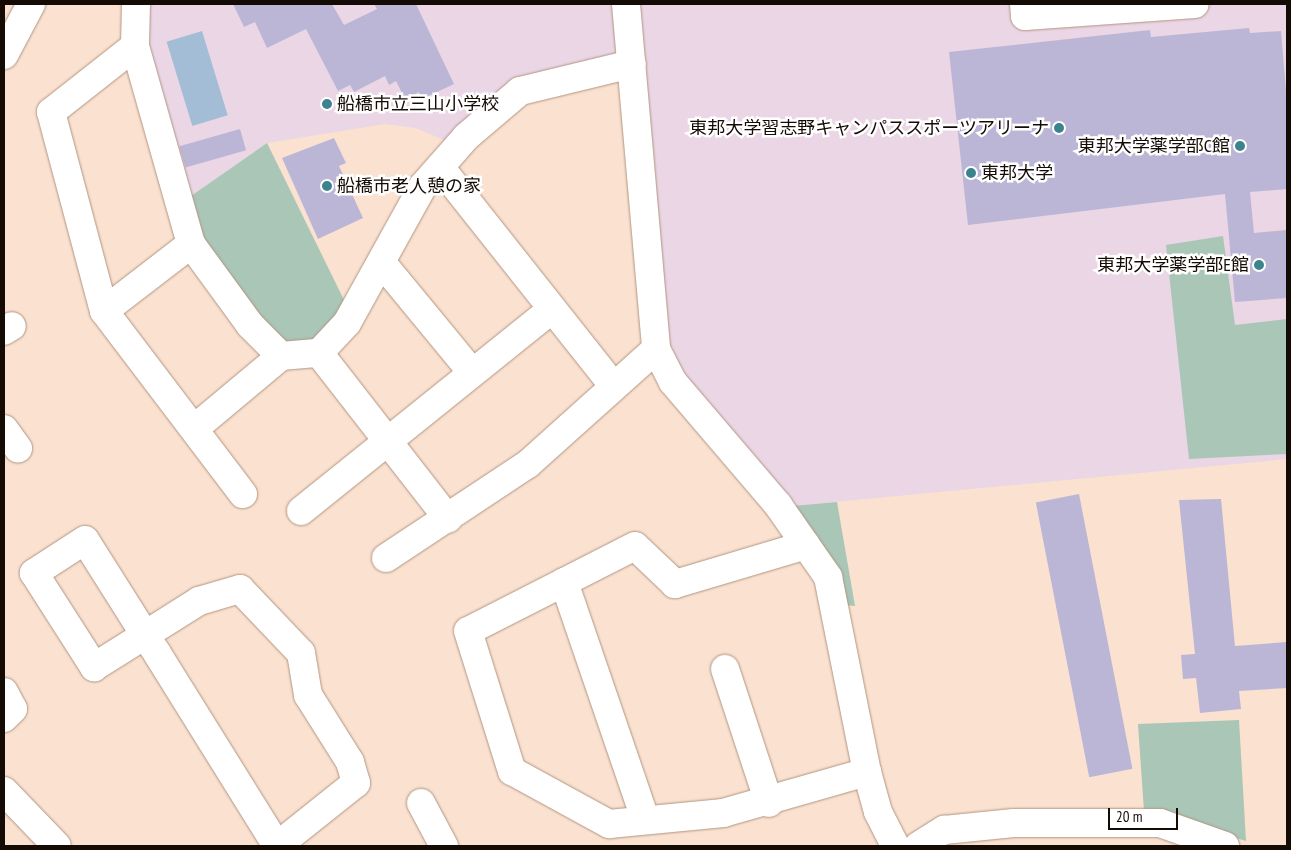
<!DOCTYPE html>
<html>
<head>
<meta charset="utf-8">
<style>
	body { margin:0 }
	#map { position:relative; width:1291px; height:850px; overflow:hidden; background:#fae1d0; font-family:"PT Sans Narrow","Noto Sans JP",sans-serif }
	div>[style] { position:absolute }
	.education>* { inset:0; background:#ead6e5 }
	.green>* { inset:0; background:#a9c6b7 }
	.water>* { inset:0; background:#a4bdd7; transform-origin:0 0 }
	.building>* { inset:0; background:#bcb6d6; transform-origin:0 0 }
	.roads { filter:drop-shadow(0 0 1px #b29580) drop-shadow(0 0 1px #b29580) }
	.minor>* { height:28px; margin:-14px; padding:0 14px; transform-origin:14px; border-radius:14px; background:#fff }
	.dots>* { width:14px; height:14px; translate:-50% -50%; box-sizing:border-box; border:2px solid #fff; border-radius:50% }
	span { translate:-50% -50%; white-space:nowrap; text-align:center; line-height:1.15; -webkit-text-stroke:5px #fff; paint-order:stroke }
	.poi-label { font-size:18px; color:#150b05 }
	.left { translate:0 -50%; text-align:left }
	.right { translate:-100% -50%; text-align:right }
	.frame { position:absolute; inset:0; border:5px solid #150b05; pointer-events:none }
	.scale { position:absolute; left:1108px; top:808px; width:70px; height:22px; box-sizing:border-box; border:2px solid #150b05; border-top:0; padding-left:6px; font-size:15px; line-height:18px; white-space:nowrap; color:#150b05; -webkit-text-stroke:4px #fff; paint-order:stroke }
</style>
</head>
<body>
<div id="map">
	<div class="education">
		<div style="clip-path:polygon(145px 4px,614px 4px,618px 40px,613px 57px,446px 141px,416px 128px,385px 124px,267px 143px,191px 196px,141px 34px)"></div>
		<div style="clip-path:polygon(639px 4px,1287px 4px,1287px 459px,792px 506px,686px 378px,669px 342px)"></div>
	</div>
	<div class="green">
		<div style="clip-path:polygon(267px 143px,345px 302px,317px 344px,290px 349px,258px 318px,204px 243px,191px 196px)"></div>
		<div style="clip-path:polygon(1223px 236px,1235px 325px,1287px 319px,1287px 454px,1189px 459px,1166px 245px)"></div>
		<div style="clip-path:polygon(837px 502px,855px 606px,845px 605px,792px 506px)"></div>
		<div style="clip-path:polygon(1239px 720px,1246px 841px,1144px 811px,1138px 724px)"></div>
	</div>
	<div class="water">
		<div style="left:202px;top:31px;width:88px;height:37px;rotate:73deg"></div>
	</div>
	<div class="building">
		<div style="clip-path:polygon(233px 4px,332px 4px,344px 25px,377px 9px,374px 4px,416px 4px,454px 84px,422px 99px,419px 92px,405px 99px,396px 81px,389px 85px,385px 76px,354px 92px,350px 85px,338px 91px,306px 29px,267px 48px,255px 22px,244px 27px)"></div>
		<div style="clip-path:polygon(1249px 28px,1250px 33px,1281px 31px,1287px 103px,1287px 189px,1250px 192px,1254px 233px,1287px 230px,1287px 298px,1235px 302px,1225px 194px,968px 225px,949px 52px,1150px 30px,1151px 37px)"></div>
		<div style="left:240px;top:129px;width:22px;height:63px;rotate:74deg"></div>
		<div style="clip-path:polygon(334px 138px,346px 163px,339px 166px,363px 218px,318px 239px,282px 158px)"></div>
		<div style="left:1079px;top:494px;width:280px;height:44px;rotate:79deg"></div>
		<div style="clip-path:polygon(1221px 499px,1235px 646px,1287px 642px,1287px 688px,1239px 691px,1241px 709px,1200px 713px,1196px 678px,1183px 679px,1181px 655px,1195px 654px,1179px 500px)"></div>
	</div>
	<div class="roads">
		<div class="minor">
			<div style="left:136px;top:4px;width:42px;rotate:91.4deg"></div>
			<div style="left:135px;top:46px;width:206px;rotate:74.2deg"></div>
			<div style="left:191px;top:244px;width:100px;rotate:53.9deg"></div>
			<div style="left:250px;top:325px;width:44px;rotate:45deg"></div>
			<div style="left:281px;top:356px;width:38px;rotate:-5deg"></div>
			<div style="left:319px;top:353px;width:41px;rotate:-47deg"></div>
			<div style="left:347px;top:323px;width:157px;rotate:-61deg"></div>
			<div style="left:423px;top:186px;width:65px;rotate:-48.7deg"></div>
			<div style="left:466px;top:137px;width:71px;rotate:-40.4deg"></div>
			<div style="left:520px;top:91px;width:115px;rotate:-13.6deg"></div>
			<div style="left:626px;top:4px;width:346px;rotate:85deg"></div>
			<div style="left:656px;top:349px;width:37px;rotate:63deg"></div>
			<div style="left:673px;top:382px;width:162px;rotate:49.5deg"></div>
			<div style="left:778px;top:505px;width:88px;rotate:55.2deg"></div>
			<div style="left:828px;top:577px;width:199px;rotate:78.7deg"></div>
			<div style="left:867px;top:772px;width:41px;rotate:74.6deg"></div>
			<div style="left:878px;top:812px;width:38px;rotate:63deg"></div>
			<div style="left:1024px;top:4px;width:12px;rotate:85deg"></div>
			<div style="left:1025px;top:16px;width:170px;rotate:-4deg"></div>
			<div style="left:135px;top:46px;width:107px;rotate:141.8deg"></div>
			<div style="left:51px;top:112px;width:206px;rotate:75.1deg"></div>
			<div style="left:104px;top:311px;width:230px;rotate:52.8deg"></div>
			<div style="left:4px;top:55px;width:58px;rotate:-62.1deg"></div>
			<div style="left:440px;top:167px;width:278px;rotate:51.6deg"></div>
			<div style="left:382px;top:263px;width:141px;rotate:50.5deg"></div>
			<div style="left:104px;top:311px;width:110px;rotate:-37.6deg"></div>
			<div style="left:4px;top:331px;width:9px;rotate:-32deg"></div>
			<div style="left:319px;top:353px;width:210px;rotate:52.1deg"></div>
			<div style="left:195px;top:428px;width:112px;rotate:-39.9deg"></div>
			<div style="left:4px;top:429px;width:24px;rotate:54deg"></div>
			<div style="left:301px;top:511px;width:322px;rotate:-38.8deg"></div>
			<div style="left:806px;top:545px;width:137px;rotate:163.4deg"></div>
			<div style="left:675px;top:584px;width:55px;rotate:-136.5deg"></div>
			<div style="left:635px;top:546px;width:187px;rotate:153deg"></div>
			<div style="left:468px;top:631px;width:147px;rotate:72.6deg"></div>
			<div style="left:512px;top:771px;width:111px;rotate:28.7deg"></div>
			<div style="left:609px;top:824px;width:115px;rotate:-5.5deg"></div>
			<div style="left:723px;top:813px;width:150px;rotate:-15.9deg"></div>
			<div style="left:386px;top:558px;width:170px;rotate:-33.5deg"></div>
			<div style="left:528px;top:464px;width:172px;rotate:-41.9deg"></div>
			<div style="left:564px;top:582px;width:250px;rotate:71.1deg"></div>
			<div style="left:725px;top:669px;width:141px;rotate:71.8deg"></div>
			<div style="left:4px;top:692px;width:19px;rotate:62deg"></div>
			<div style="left:13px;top:709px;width:13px;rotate:135deg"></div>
			<div style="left:4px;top:791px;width:76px;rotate:46.1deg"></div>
			<div style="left:421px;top:803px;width:49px;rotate:61.9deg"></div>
			<div style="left:277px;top:846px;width:227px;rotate:-121.9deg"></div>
			<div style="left:157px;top:653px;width:22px;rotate:-124deg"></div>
			<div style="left:145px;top:635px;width:112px;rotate:-122.3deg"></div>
			<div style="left:85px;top:540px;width:61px;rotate:147.1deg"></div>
			<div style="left:34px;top:573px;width:112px;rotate:57.4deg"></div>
			<div style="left:94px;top:667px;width:60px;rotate:-32.1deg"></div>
			<div style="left:145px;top:635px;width:64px;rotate:-32.2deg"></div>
			<div style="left:199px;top:601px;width:43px;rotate:-16.3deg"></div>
			<div style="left:240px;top:589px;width:88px;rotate:46.4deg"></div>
			<div style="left:301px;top:653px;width:43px;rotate:80.5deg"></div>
			<div style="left:308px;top:695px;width:79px;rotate:57.9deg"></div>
			<div style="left:350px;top:762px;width:22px;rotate:74deg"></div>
			<div style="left:356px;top:783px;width:101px;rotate:141.4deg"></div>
			<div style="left:918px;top:846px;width:31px;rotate:-32deg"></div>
			<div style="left:944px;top:830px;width:70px;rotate:-5.7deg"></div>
			<div style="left:1014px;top:823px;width:146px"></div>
			<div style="left:1160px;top:823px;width:69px;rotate:19.5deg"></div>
		</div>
	</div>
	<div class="dots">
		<div style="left:327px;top:104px;background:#3d838e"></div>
		<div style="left:1059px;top:128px;background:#3d838e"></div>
		<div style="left:1240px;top:146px;background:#3d838e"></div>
		<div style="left:971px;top:173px;background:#3d838e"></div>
		<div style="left:327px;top:186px;background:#3d838e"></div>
		<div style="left:1259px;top:265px;background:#3d838e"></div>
	</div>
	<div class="poi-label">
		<span class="left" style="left:337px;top:104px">船橋市立三山小学校</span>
		<span class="right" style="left:1049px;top:128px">東邦大学習志野キャンパススポーツアリーナ</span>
		<span class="right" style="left:1230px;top:146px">東邦大学薬学部C館</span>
		<span class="left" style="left:981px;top:173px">東邦大学</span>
		<span class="left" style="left:337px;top:186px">船橋市老人憩の家</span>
		<span class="right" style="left:1249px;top:265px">東邦大学薬学部E館</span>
	</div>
	<div class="frame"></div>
	<div class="scale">20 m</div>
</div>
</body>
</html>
